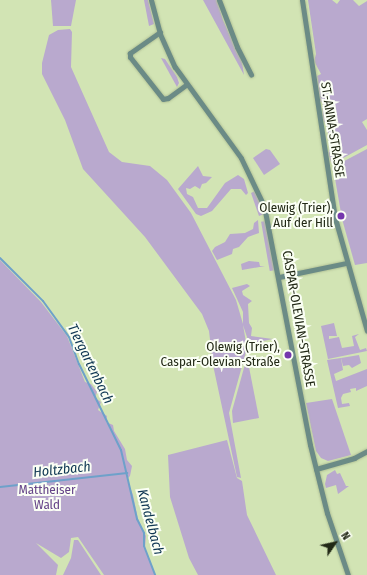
<!DOCTYPE html>
<html>
<head>
<meta charset="utf-8">
<style>
	body { margin:0 }
	#map { position:relative; width:367px; height:575px; overflow:hidden; background:#d2e4b4; font-family:"Fira Sans Condensed",sans-serif }
	div>[style] { position:absolute }
	.green>* { inset:0; background:#b9a9ce; transform-origin:0 0 }
	.stream>* { height:2px; margin:-1px; padding:0 1px; transform-origin:1px; border-radius:1px; background:#6ea1ca }
	.roads { filter:drop-shadow(0 0 1px #b2c297) drop-shadow(0 0 1px #b2c297) }
	.street>* { height:5px; margin:-2.5px; padding:0 2.5px; transform-origin:2.5px; border-radius:2.5px; background:#6b8b86 }
	.dots>* { width:11px; height:11px; translate:-50% -50%; box-sizing:border-box; border:2px solid #fbfff5; border-radius:50% }
	span { translate:-50% -50%; white-space:nowrap; text-align:center; line-height:1.15; -webkit-text-stroke:4px #fbfff5; paint-order:stroke }
	.street-label { font-size:13px; color:#212815 }
	.poi-label { font-size:13px; color:#212815 }
	.right { translate:-100% -50%; text-align:right }
	.park-label { font-size:13px; color:#654488 }
	.water-label { font-size:14px; color:#0e3652; font-style:italic }
	.north { position:absolute; left:315px; top:523px; width:40px; height:40px; -webkit-text-stroke:3px #fbfff5; paint-order:stroke; rotate:56deg; font-size:11px; font-weight:700; line-height:16px; text-align:center; color:#212815 }
	.north::after { content:''; display:block; margin:auto; width:14px; height:18px; background:#212815; clip-path:polygon(50% 0,100% 100%,50% 72%,0 100%) }
</style>
</head>
<body>
<div id="map">
	<div class="green">
		<div style="clip-path:polygon(51px 0,76px 0,71px 26px,53px 26px)"></div>
		<div style="clip-path:polygon(144px 0,148px 0,154px 24px,149px 26px)"></div>
		<div style="clip-path:polygon(203px 0,217px 0,223px 20px,242px 62px,244px 75px)"></div>
		<div style="clip-path:polygon(308px 0,332px 0,337px 4px,340px 0,353px 0,359px 6px,367px 1px,367px 119px,362px 122px,367px 130px,367px 145px,334px 163px,331px 162px,328px 153px,330px 149px,327px 126px,322px 118px,323px 103px,320px 101px,317px 76px,321px 74px,314px 61px,316px 54px)"></div>
		<div style="clip-path:polygon(70px 29px,72px 32px,71px 67px,109px 152px,122px 162px,150px 166px,167px 180px,191px 213px,236px 300px,243px 324px,243px 312px,232px 288px,247px 284px,250px 286px,242px 291px,243px 295px,252px 301px,248px 304px,249px 323px,252px 328px,251px 336px,273px 339px,263px 341px,258px 346px,249px 343px,243px 325px,247px 348px,229px 413px,241px 478px,237px 477px,213px 365px,209px 331px,202px 314px,145px 237px,83px 169px,65px 120px,42px 74px,42px 63px,49px 35px,58px 30px)"></div>
		<div style="clip-path:polygon(161px 58px,165px 59px,177px 77px,179px 83px,177px 87px)"></div>
		<div style="clip-path:polygon(266px 149px,270px 150px,280px 164px,264px 175px,253px 158px)"></div>
		<div style="clip-path:polygon(367px 149px,367px 263px,355px 265px,342px 219px,333px 167px)"></div>
		<div style="clip-path:polygon(198px 166px,203px 176px,212px 177px,206px 183px,202px 184px,200px 189px,195px 186px,190px 189px,186px 188px,187px 194px,193px 197px,198px 208px,207px 208px,225px 183px,238px 175px,244px 179px,248px 193px,246px 195px,241px 189px,231px 189px,212px 211px,201px 216px,196px 214px,178px 189px)"></div>
		<div style="clip-path:polygon(255px 191px,264px 214px,259px 216px,251px 193px)"></div>
		<div style="clip-path:polygon(258px 220px,259px 233px,248px 237px,239px 247px,233px 249px,232px 254px,217px 260px,212px 251px,215px 247px,225px 242px,230px 234px,245px 233px,253px 229px,254px 223px)"></div>
		<div style="left:266px;top:221px;width:50px;height:5px;rotate:80deg"></div>
		<div style="clip-path:polygon(0 260px,41px 302px,67px 336px,85px 382px,91px 384px,97px 392px,95px 398px,101px 402px,98px 410px,107px 416px,106px 422px,113px 425px,114px 431px,125px 449px,127px 460px,132px 466px,130px 476px,127px 479px,133px 495px,138px 519px,146px 536px,145px 548px,155px 575px,104px 575px,78px 537px,71px 538px,69px 552px,61px 558px,36px 543px,58px 565px,56px 575px,0 575px)"></div>
		<div style="clip-path:polygon(249px 261px,259px 262px,260px 266px,265px 266px,242px 270px,241px 264px)"></div>
		<div style="clip-path:polygon(334px 323px,337px 336px,329px 336px,329px 339px,339px 337px,342px 348px,354px 346px,352px 336px,359px 334px,355px 337px,360px 350px,366px 348px,367px 351px,328px 359px,321px 326px)"></div>
		<div style="clip-path:polygon(359px 355px,361px 363px,352px 368px,349px 365px,343px 366px,341px 358px)"></div>
		<div style="clip-path:polygon(247px 357px,259px 418px,233px 423px,232px 411px)"></div>
		<div style="clip-path:polygon(341px 358px,343px 370px,334px 374px,336px 381px,367px 369px,367px 386px,356px 391px,356px 388px,350px 389px,351px 392px,343px 394px,341px 398px,342px 404px,349px 403px,350px 406px,338px 408px,327px 360px)"></div>
		<div style="clip-path:polygon(332px 399px,351px 455px,328px 461px,321px 458px,316px 451px,306px 403px)"></div>
		<div style="clip-path:polygon(227px 440px,237px 478px,242px 481px,247px 515px,276px 575px,198px 575px,189px 558px,170px 497px,168px 455px)"></div>
		<div style="clip-path:polygon(335px 470px,337px 474px,340px 473px,346px 486px,349px 486px,338px 494px,336px 485px,326px 488px,325px 484px,327px 475px)"></div>
		<div style="clip-path:polygon(74px 540px,78px 540px,101px 575px,63px 575px,71px 558px)"></div>
	</div>
	<div class="stream">
		<div style="left:0;top:258px;width:61px;rotate:45deg"></div>
		<div style="left:43px;top:301px;width:44px;rotate:54.2deg"></div>
		<div style="left:69px;top:337px;width:29px;rotate:70deg"></div>
		<div style="left:79px;top:364px;width:96px;rotate:64deg"></div>
		<div style="left:121px;top:450px;width:71px;rotate:76.9deg"></div>
		<div style="left:137px;top:519px;width:16px;rotate:63deg"></div>
		<div style="left:144px;top:533px;width:13px;rotate:90deg"></div>
		<div style="left:144px;top:546px;width:31px;rotate:69deg"></div>
		<div style="left:0;top:487px;width:128px;rotate:-6.3deg"></div>
	</div>
	<div class="roads">
		<div class="street">
			<div style="left:151px;top:0;width:35px;rotate:75deg"></div>
			<div style="left:160px;top:34px;width:36px;rotate:66deg"></div>
			<div style="left:175px;top:67px;width:112px;rotate:54deg"></div>
			<div style="left:241px;top:158px;width:53px;rotate:64.4deg"></div>
			<div style="left:264px;top:206px;width:243px;rotate:79.1deg"></div>
			<div style="left:310px;top:445px;width:70px;rotate:76deg"></div>
			<div style="left:327px;top:513px;width:65px;rotate:71.3deg"></div>
			<div style="left:219px;top:0;width:50px;rotate:69deg"></div>
			<div style="left:237px;top:47px;width:31px;rotate:63deg"></div>
			<div style="left:302px;top:0;width:220px;rotate:81.4deg"></div>
			<div style="left:335px;top:218px;width:117px;rotate:74.2deg"></div>
			<div style="left:160px;top:32px;width:37px;rotate:145deg"></div>
			<div style="left:130px;top:53px;width:4px;rotate:90deg"></div>
			<div style="left:130px;top:57px;width:53px;rotate:51.8deg"></div>
			<div style="left:163px;top:99px;width:5px;rotate:-11deg"></div>
			<div style="left:168px;top:98px;width:22px;rotate:-36deg"></div>
			<div style="left:279px;top:277px;width:68px;rotate:-11.8deg"></div>
			<div style="left:316px;top:469px;width:40px;rotate:-16deg"></div>
			<div style="left:354px;top:458px;width:15px;rotate:-28deg"></div>
		</div>
	</div>
	<div class="dots">
		<div style="left:341px;top:216px;background:#7537ad"></div>
		<div style="left:288px;top:355px;background:#7537ad"></div>
	</div>
	<div class="street-label">
		<span style="left:332px;top:130px;rotate:81deg">ST.-ANNA-STRASSE</span>
		<span style="left:298px;top:319px;rotate:80deg">CASPAR-OLEVIAN-STRASSE</span>
	</div>
	<div class="poi-label">
		<span class="right" style="left:333px;top:216px">Olewig (Trier),<br>Auf der Hill</span>
		<span class="right" style="left:280px;top:355px">Olewig (Trier),<br>Caspar-Olevian-Straße</span>
	</div>
	<div class="park-label">
		<span style="left:47px;top:498px">Mattheiser<br>Wald</span>
	</div>
	<div class="water-label">
		<span style="left:90px;top:364px;rotate:64deg">Tiergartenbach</span>
		<span style="left:62px;top:470px;rotate:-6deg">Holtzbach</span>
		<span style="left:150px;top:522px;rotate:75deg">Kandelbach</span>
	</div>
	<div class="north">N</div>
</div>
</body>
</html>
